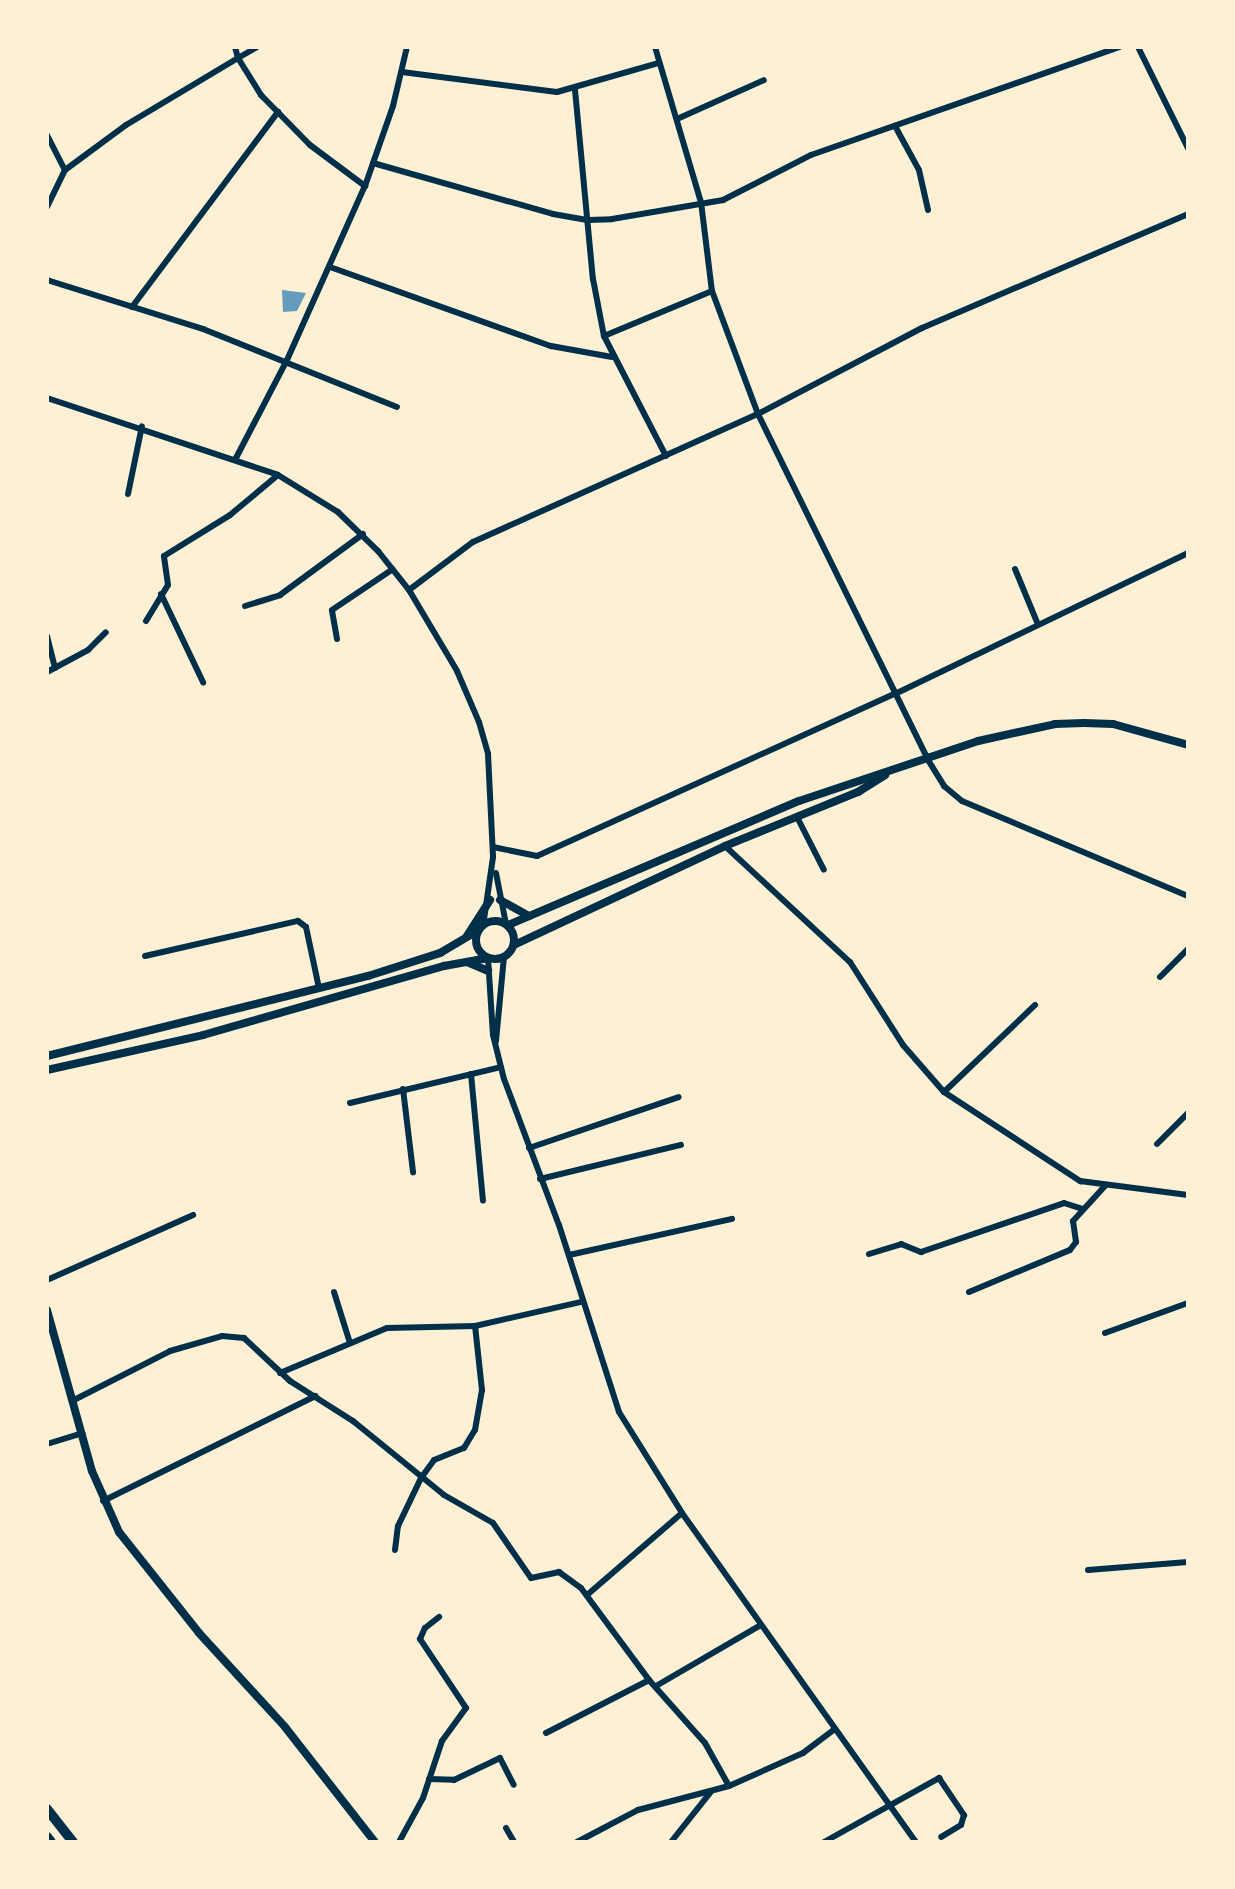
<!DOCTYPE html>
<html>
<head>
<meta charset="utf-8">
<style>
	body { margin:0 }
	#map { position:relative; width:1235px; height:1889px; overflow:hidden; background:#fdf0d5; font-family:Helvetica,sans-serif }
	div>[style] { position:absolute }
	.water>* { inset:0; background:#669bbc }
	.minor>* { height:6px; margin:-3px; padding:0 3px; transform-origin:3px; border-radius:3px; background:#003049 }
	.tertiary>* { height:8px; margin:-4px; padding:0 4px; transform-origin:4px; border-radius:4px; background:#003049 }
	.tertiary>.ring { margin:-4px; padding:0; box-sizing:content-box; background:none; border:8px solid #003049; border-radius:50% }
	.trunk>* { height:10px; margin:-5px; padding:0 5px; transform-origin:5px; border-radius:5px; background:#003049 }
	span { translate:-50% -50%; white-space:nowrap; text-align:center; line-height:1.15; -webkit-text-stroke:5px #fdf0d5; paint-order:stroke }
	.frame { position:absolute; inset:0; border:49px solid #fdf0d5; pointer-events:none }
</style>
</head>
<body>
<div id="map">
	<div class="water">
		<div style="clip-path:polygon(282px 290px,306px 293px,297px 311px,283px 312px)"></div>
	</div>
	<div class="minor">
		<div style="left:235px;top:47px;width:11px;rotate:75deg"></div>
		<div style="left:238px;top:58px;width:22px;rotate:-30deg"></div>
		<div style="left:655px;top:47px;width:162px;rotate:73.5deg"></div>
		<div style="left:701px;top:202px;width:90px;rotate:83deg"></div>
		<div style="left:712px;top:291px;width:131px;rotate:69.5deg"></div>
		<div style="left:758px;top:414px;width:386px;rotate:63.8deg"></div>
		<div style="left:928px;top:760px;width:31px;rotate:58deg"></div>
		<div style="left:944px;top:786px;width:23px;rotate:40deg"></div>
		<div style="left:962px;top:801px;width:245px;rotate:22.8deg"></div>
		<div style="left:1138px;top:47px;width:113px;rotate:63.7deg"></div>
		<div style="left:402px;top:72px;width:156px;rotate:7.4deg"></div>
		<div style="left:557px;top:92px;width:106px;rotate:-15.9deg"></div>
		<div style="left:575px;top:90px;width:190px;rotate:84.6deg"></div>
		<div style="left:593px;top:279px;width:58px;rotate:79.1deg"></div>
		<div style="left:604px;top:336px;width:135px;rotate:62.7deg"></div>
		<div style="left:677px;top:119px;width:95px;rotate:-24.1deg"></div>
		<div style="left:895px;top:126px;width:50px;rotate:61.4deg"></div>
		<div style="left:919px;top:170px;width:41px;rotate:77.3deg"></div>
		<div style="left:47px;top:135px;width:39px;rotate:63deg"></div>
		<div style="left:65px;top:170px;width:76px;rotate:-36.4deg"></div>
		<div style="left:126px;top:125px;width:131px;rotate:-30.9deg"></div>
		<div style="left:238px;top:58px;width:44px;rotate:58.1deg"></div>
		<div style="left:261px;top:95px;width:70px;rotate:45.6deg"></div>
		<div style="left:310px;top:145px;width:69px;rotate:36.7deg"></div>
		<div style="left:373px;top:163px;width:187px;rotate:15.8deg"></div>
		<div style="left:553px;top:214px;width:36px;rotate:10deg"></div>
		<div style="left:588px;top:220px;width:24px;rotate:-2deg"></div>
		<div style="left:612px;top:219px;width:113px;rotate:-9.7deg"></div>
		<div style="left:723px;top:200px;width:99px;rotate:-27.1deg"></div>
		<div style="left:811px;top:155px;width:327px;rotate:-19.3deg"></div>
		<div style="left:47px;top:207px;width:41px;rotate:-64.1deg"></div>
		<div style="left:330px;top:267px;width:235px;rotate:19.7deg"></div>
		<div style="left:551px;top:346px;width:62px;rotate:10.2deg"></div>
		<div style="left:47px;top:280px;width:164px;rotate:17.4deg"></div>
		<div style="left:203px;top:329px;width:209px;rotate:21.9deg"></div>
		<div style="left:132px;top:307px;width:244px;rotate:-53.2deg"></div>
		<div style="left:604px;top:336px;width:117px;rotate:-22.6deg"></div>
		<div style="left:47px;top:398px;width:243px;rotate:18.4deg"></div>
		<div style="left:278px;top:475px;width:70px;rotate:31.7deg"></div>
		<div style="left:338px;top:512px;width:56px;rotate:44.3deg"></div>
		<div style="left:378px;top:551px;width:50px;rotate:51.5deg"></div>
		<div style="left:409px;top:590px;width:94px;rotate:59.3deg"></div>
		<div style="left:457px;top:671px;width:56px;rotate:66.7deg"></div>
		<div style="left:479px;top:722px;width:33px;rotate:74deg"></div>
		<div style="left:488px;top:754px;width:103px;rotate:87.2deg"></div>
		<div style="left:493px;top:857px;width:70px;rotate:98.2deg"></div>
		<div style="left:236px;top:458px;width:110px;rotate:-62.5deg"></div>
		<div style="left:287px;top:360px;width:191px;rotate:-65.9deg"></div>
		<div style="left:365px;top:186px;width:85px;rotate:-70.7deg"></div>
		<div style="left:393px;top:106px;width:61px;rotate:-76.7deg"></div>
		<div style="left:128px;top:494px;width:69px;rotate:-78.4deg"></div>
		<div style="left:1015px;top:569px;width:57px;rotate:67.5deg"></div>
		<div style="left:409px;top:590px;width:80px;rotate:-36.9deg"></div>
		<div style="left:473px;top:542px;width:312px;rotate:-24.2deg"></div>
		<div style="left:758px;top:414px;width:185px;rotate:-27.7deg"></div>
		<div style="left:922px;top:328px;width:289px;rotate:-23.2deg"></div>
		<div style="left:161px;top:594px;width:98px;rotate:64.5deg"></div>
		<div style="left:245px;top:606px;width:37px;rotate:-17deg"></div>
		<div style="left:280px;top:595px;width:103px;rotate:-36.3deg"></div>
		<div style="left:146px;top:621px;width:42px;rotate:-58.6deg"></div>
		<div style="left:168px;top:585px;width:29px;rotate:-98deg"></div>
		<div style="left:164px;top:556px;width:78px;rotate:-31.8deg"></div>
		<div style="left:230px;top:515px;width:62px;rotate:-39.8deg"></div>
		<div style="left:47px;top:636px;width:33px;rotate:76deg"></div>
		<div style="left:337px;top:639px;width:29px;rotate:-100deg"></div>
		<div style="left:332px;top:610px;width:73px;rotate:-33.9deg"></div>
		<div style="left:47px;top:672px;width:47px;rotate:-28.2deg"></div>
		<div style="left:88px;top:650px;width:25px;rotate:-45deg"></div>
		<div style="left:797px;top:817px;width:59px;rotate:63deg"></div>
		<div style="left:725px;top:846px;width:171px;rotate:42.9deg"></div>
		<div style="left:850px;top:962px;width:98px;rotate:57.4deg"></div>
		<div style="left:903px;top:1045px;width:62px;rotate:48.9deg"></div>
		<div style="left:944px;top:1092px;width:163px;rotate:33.2deg"></div>
		<div style="left:1080px;top:1181px;width:109px;rotate:7.4deg"></div>
		<div style="left:493px;top:847px;width:45px;rotate:11.6deg"></div>
		<div style="left:537px;top:856px;width:395px;rotate:-24.4deg"></div>
		<div style="left:897px;top:693px;width:323px;rotate:-25.7deg"></div>
		<div style="left:496px;top:873px;width:52px;rotate:78.9deg"></div>
		<div style="left:145px;top:956px;width:157px;rotate:-12.9deg"></div>
		<div style="left:298px;top:921px;width:10px;rotate:37deg"></div>
		<div style="left:306px;top:927px;width:62px;rotate:78deg"></div>
		<div style="left:488px;top:958px;width:77px;rotate:86.3deg"></div>
		<div style="left:493px;top:1035px;width:45px;rotate:76deg"></div>
		<div style="left:504px;top:1079px;width:156px;rotate:69.4deg"></div>
		<div style="left:559px;top:1225px;width:196px;rotate:72.2deg"></div>
		<div style="left:619px;top:1412px;width:119px;rotate:58deg"></div>
		<div style="left:682px;top:1513px;width:404px;rotate:54.6deg"></div>
		<div style="left:1160px;top:977px;width:40px;rotate:-45deg"></div>
		<div style="left:496px;top:1041px;width:84px;rotate:-84.6deg"></div>
		<div style="left:471px;top:1074px;width:127px;rotate:84.6deg"></div>
		<div style="left:403px;top:1089px;width:84px;rotate:83.1deg"></div>
		<div style="left:944px;top:1092px;width:126px;rotate:-43.7deg"></div>
		<div style="left:350px;top:1103px;width:155px;rotate:-13.4deg"></div>
		<div style="left:1157px;top:1144px;width:44px;rotate:-45deg"></div>
		<div style="left:529px;top:1148px;width:158px;rotate:-18.8deg"></div>
		<div style="left:540px;top:1179px;width:145px;rotate:-13.6deg"></div>
		<div style="left:869px;top:1254px;width:34px;rotate:-17deg"></div>
		<div style="left:901px;top:1244px;width:22px;rotate:22deg"></div>
		<div style="left:921px;top:1252px;width:151px;rotate:-18.9deg"></div>
		<div style="left:1064px;top:1203px;width:20px;rotate:18deg"></div>
		<div style="left:569px;top:1255px;width:167px;rotate:-12.5deg"></div>
		<div style="left:47px;top:1280px;width:160px;rotate:-24deg"></div>
		<div style="left:334px;top:1292px;width:53px;rotate:72.6deg"></div>
		<div style="left:969px;top:1292px;width:109px;rotate:-22.6deg"></div>
		<div style="left:1070px;top:1250px;width:10px;rotate:-53deg"></div>
		<div style="left:1076px;top:1242px;width:21px;rotate:-98deg"></div>
		<div style="left:1073px;top:1221px;width:47px;rotate:-47.6deg"></div>
		<div style="left:1105px;top:1333px;width:88px;rotate:-19.9deg"></div>
		<div style="left:280px;top:1373px;width:116px;rotate:-22.8deg"></div>
		<div style="left:387px;top:1328px;width:88px;rotate:-1.3deg"></div>
		<div style="left:475px;top:1326px;width:109px;rotate:-12.8deg"></div>
		<div style="left:72px;top:1401px;width:110px;rotate:-27deg"></div>
		<div style="left:170px;top:1351px;width:54px;rotate:-16.1deg"></div>
		<div style="left:222px;top:1336px;width:22px;rotate:5deg"></div>
		<div style="left:244px;top:1338px;width:63px;rotate:43.1deg"></div>
		<div style="left:290px;top:1381px;width:75px;rotate:32.4deg"></div>
		<div style="left:353px;top:1421px;width:117px;rotate:39.1deg"></div>
		<div style="left:444px;top:1495px;width:56px;rotate:29.7deg"></div>
		<div style="left:493px;top:1523px;width:67px;rotate:55.4deg"></div>
		<div style="left:531px;top:1578px;width:29px;rotate:-12deg"></div>
		<div style="left:559px;top:1572px;width:27px;rotate:36deg"></div>
		<div style="left:581px;top:1588px;width:114px;rotate:53.5deg"></div>
		<div style="left:649px;top:1680px;width:84px;rotate:48.4deg"></div>
		<div style="left:705px;top:1743px;width:49px;rotate:60.8deg"></div>
		<div style="left:47px;top:1444px;width:37px;rotate:-17deg"></div>
		<div style="left:103px;top:1501px;width:237px;rotate:-26.3deg"></div>
		<div style="left:395px;top:1550px;width:24px;rotate:-83deg"></div>
		<div style="left:398px;top:1526px;width:53px;rotate:-64.4deg"></div>
		<div style="left:421px;top:1478px;width:22px;rotate:-54deg"></div>
		<div style="left:434px;top:1460px;width:32px;rotate:-22deg"></div>
		<div style="left:464px;top:1448px;width:21px;rotate:-59deg"></div>
		<div style="left:475px;top:1430px;width:41px;rotate:-80.1deg"></div>
		<div style="left:482px;top:1390px;width:64px;rotate:-96.2deg"></div>
		<div style="left:1088px;top:1570px;width:100px;rotate:-4.6deg"></div>
		<div style="left:587px;top:1595px;width:125px;rotate:-40.8deg"></div>
		<div style="left:656px;top:1686px;width:121px;rotate:-30.2deg"></div>
		<div style="left:546px;top:1733px;width:116px;rotate:-27.2deg"></div>
		<div style="left:429px;top:1779px;width:25px;rotate:2deg"></div>
		<div style="left:454px;top:1780px;width:51px;rotate:-25.6deg"></div>
		<div style="left:500px;top:1758px;width:30px;rotate:63deg"></div>
		<div style="left:506px;top:1828px;width:16px;rotate:60deg"></div>
		<div style="left:399px;top:1842px;width:50px;rotate:-61.4deg"></div>
		<div style="left:423px;top:1798px;width:60px;rotate:-71.6deg"></div>
		<div style="left:442px;top:1741px;width:41px;rotate:-54deg"></div>
		<div style="left:466px;top:1708px;width:83px;rotate:-123.7deg"></div>
		<div style="left:420px;top:1639px;width:12px;rotate:-66deg"></div>
		<div style="left:425px;top:1628px;width:18px;rotate:-38deg"></div>
		<div style="left:577px;top:1842px;width:69px;rotate:-27.7deg"></div>
		<div style="left:638px;top:1810px;width:94px;rotate:-14.8deg"></div>
		<div style="left:729px;top:1786px;width:81px;rotate:-24deg"></div>
		<div style="left:803px;top:1753px;width:38px;rotate:-37deg"></div>
		<div style="left:671px;top:1842px;width:63px;rotate:-51.5deg"></div>
		<div style="left:824px;top:1842px;width:132px;rotate:-29.1deg"></div>
		<div style="left:939px;top:1778px;width:45px;rotate:56deg"></div>
		<div style="left:964px;top:1815px;width:10px;rotate:107deg"></div>
		<div style="left:961px;top:1825px;width:23px;rotate:149deg"></div>
	</div>
	<div class="tertiary">
		<div style="left:500px;top:900px;width:33px;rotate:29deg"></div>
		<div class="ring" style="left:476px;top:921px;width:30px;height:30px"></div>
		<div style="left:508px;top:925px;width:316px;rotate:-23.1deg"></div>
		<div style="left:799px;top:801px;width:189px;rotate:-18.5deg"></div>
		<div style="left:978px;top:741px;width:79px;rotate:-12.4deg"></div>
		<div style="left:1055px;top:724px;width:29px;rotate:-2deg"></div>
		<div style="left:1084px;top:723px;width:29px;rotate:2deg"></div>
		<div style="left:1113px;top:724px;width:78px;rotate:15.6deg"></div>
		<div style="left:467px;top:936px;width:43px;rotate:-57.4deg"></div>
		<div style="left:514px;top:945px;width:233px;rotate:-25.1deg"></div>
		<div style="left:725px;top:846px;width:144px;rotate:-22.1deg"></div>
		<div style="left:858px;top:792px;width:32px;rotate:-32deg"></div>
		<div style="left:467px;top:962px;width:23px;rotate:23deg"></div>
		<div style="left:47px;top:1056px;width:331px;rotate:-14deg"></div>
		<div style="left:368px;top:976px;width:76px;rotate:-17.7deg"></div>
		<div style="left:440px;top:953px;width:45px;rotate:-30.5deg"></div>
		<div style="left:47px;top:1070px;width:160px;rotate:-12.6deg"></div>
		<div style="left:203px;top:1035px;width:251px;rotate:-16deg"></div>
		<div style="left:444px;top:966px;width:45px;rotate:-10.3deg"></div>
		<div style="left:47px;top:1310px;width:167px;rotate:74.4deg"></div>
		<div style="left:92px;top:1471px;width:67px;rotate:66.1deg"></div>
		<div style="left:119px;top:1532px;width:129px;rotate:51.6deg"></div>
		<div style="left:199px;top:1633px;width:127px;rotate:47.5deg"></div>
		<div style="left:285px;top:1727px;width:146px;rotate:52deg"></div>
	</div>
	<div class="trunk">
		<div style="left:47px;top:1809px;width:42px;rotate:51.8deg"></div>
		<div style="left:47px;top:1837px;width:6px;rotate:51deg"></div>
	</div>
	<div class="frame"></div>
</div>
</body>
</html>
